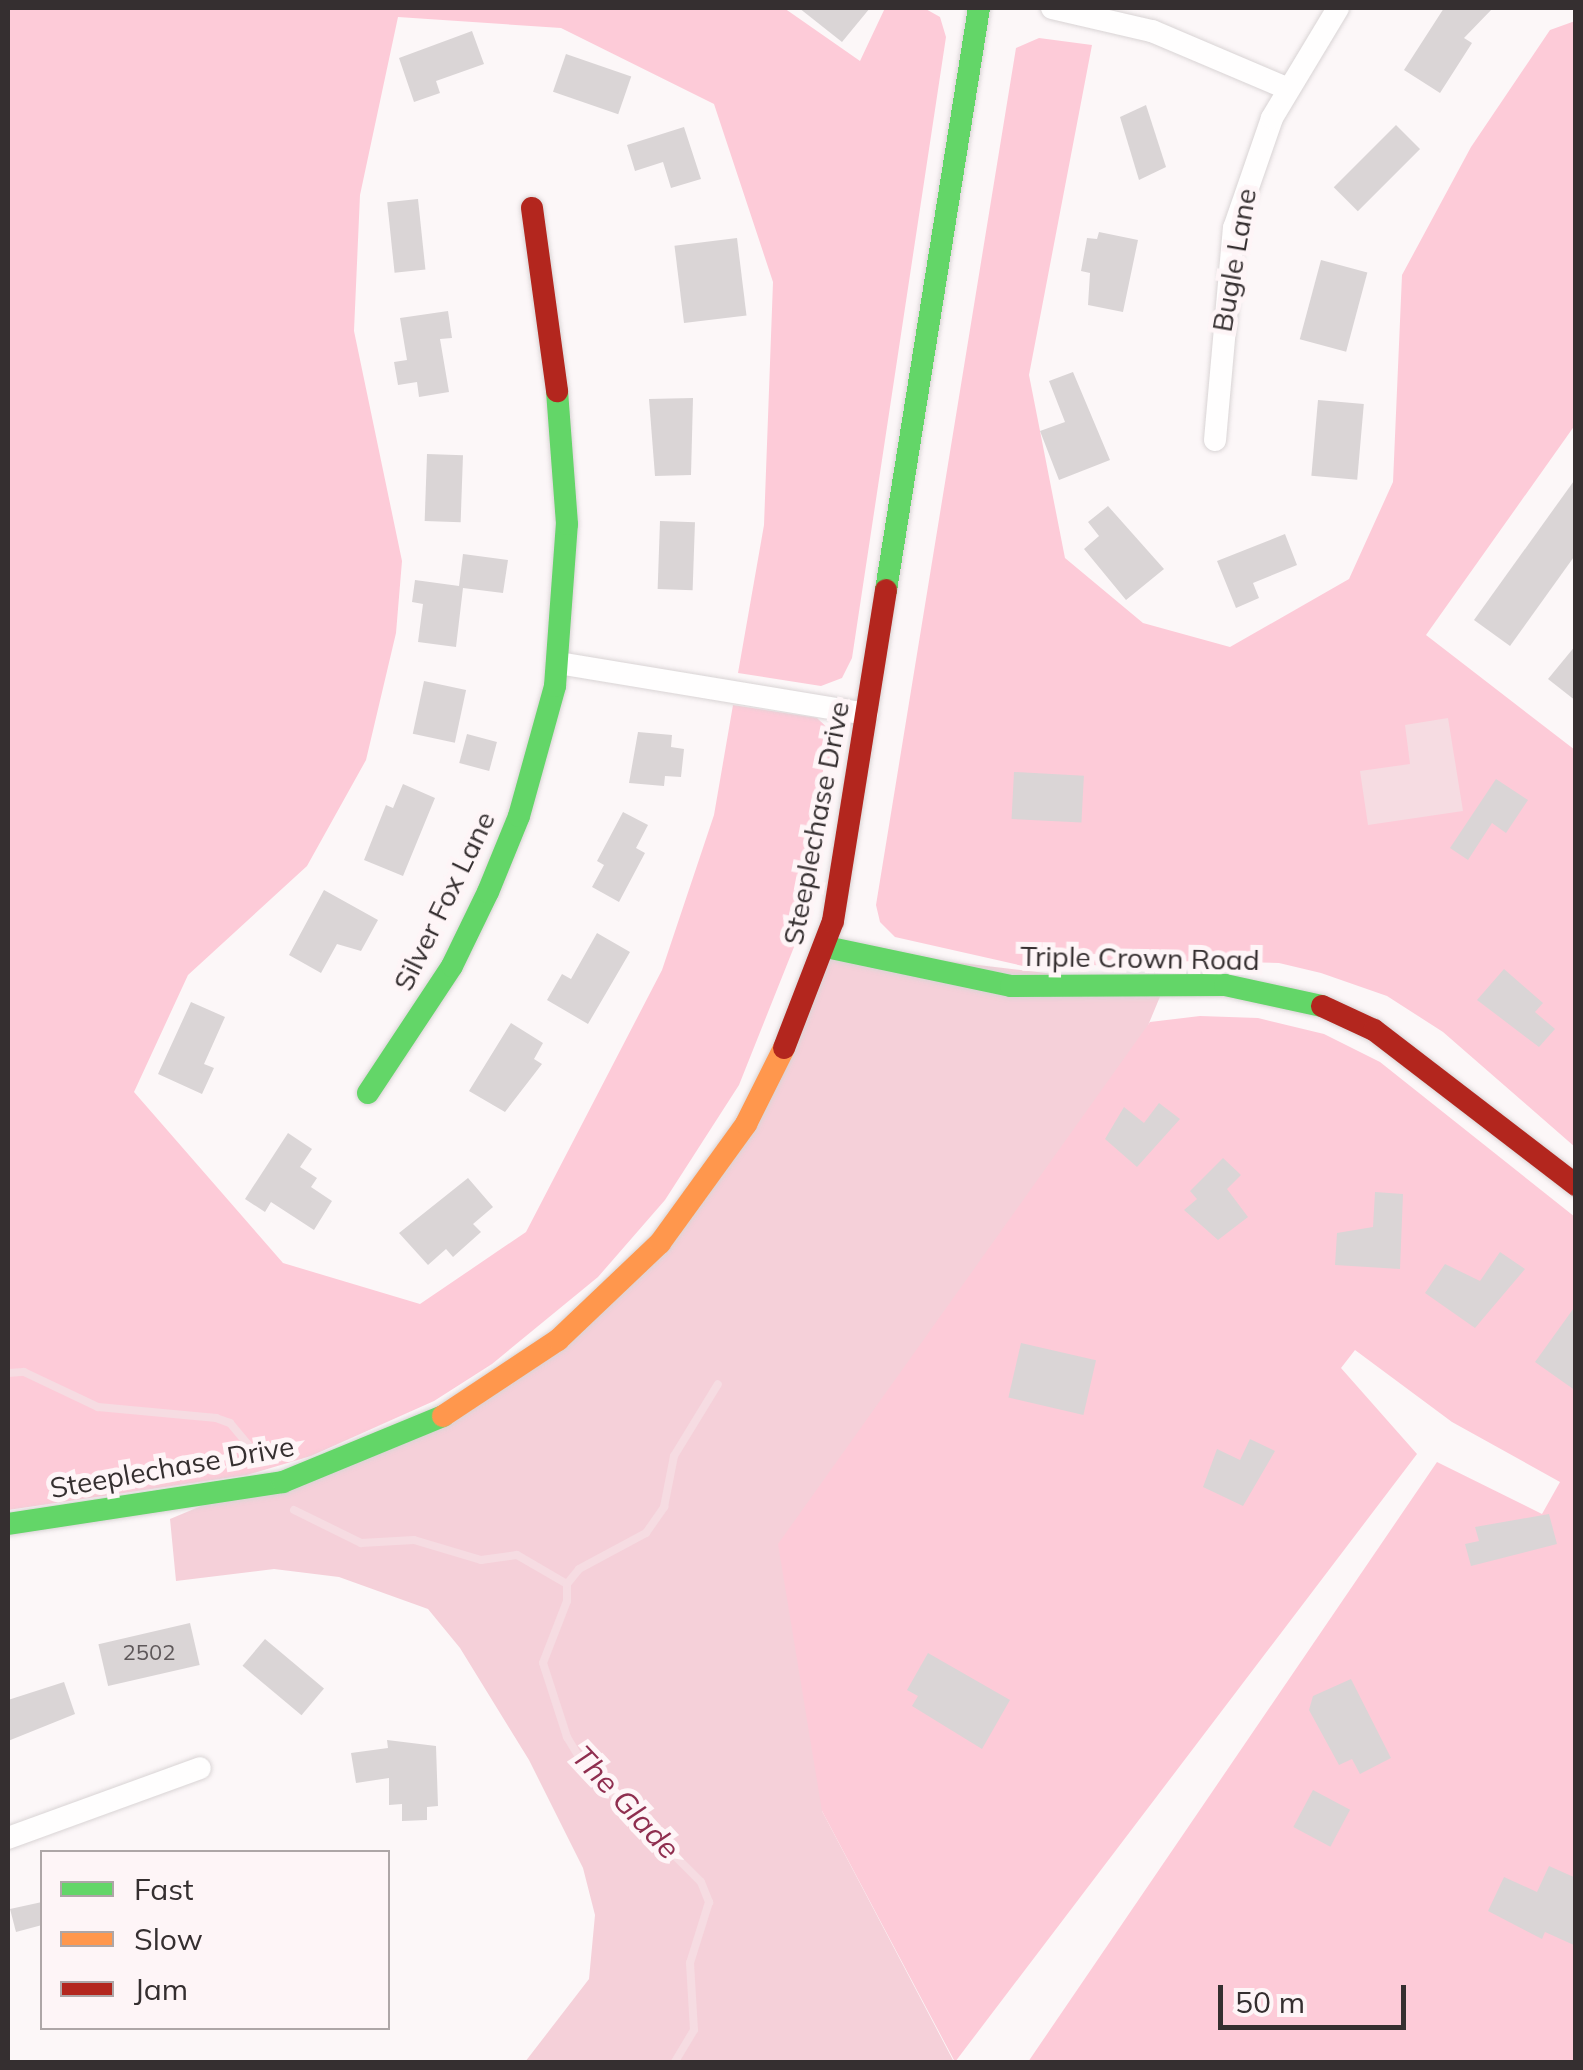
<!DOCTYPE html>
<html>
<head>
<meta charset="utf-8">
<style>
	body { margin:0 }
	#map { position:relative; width:1583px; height:2070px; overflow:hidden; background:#fcf7f8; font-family:Mulish,sans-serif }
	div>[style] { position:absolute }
	.green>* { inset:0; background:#f5d0d9 }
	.forest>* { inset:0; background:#fdcbd8 }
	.water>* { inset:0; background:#f6dce2 }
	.stream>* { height:8px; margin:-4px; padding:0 4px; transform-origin:4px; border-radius:4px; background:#f6dce2 }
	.building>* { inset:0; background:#dad5d6; transform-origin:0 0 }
	.roads { filter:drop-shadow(0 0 2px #d9d4d5) drop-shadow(0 0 2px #d9d4d5) }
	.street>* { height:22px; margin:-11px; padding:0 11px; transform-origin:11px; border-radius:11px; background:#fffefe }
	.fast>* { height:22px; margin:-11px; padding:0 11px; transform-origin:11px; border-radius:11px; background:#63d668 }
	.slow>* { height:22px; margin:-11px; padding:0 11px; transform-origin:11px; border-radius:11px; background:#ff974d }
	.jam>* { height:22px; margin:-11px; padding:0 11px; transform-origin:11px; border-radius:11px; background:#b3261e }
	span { translate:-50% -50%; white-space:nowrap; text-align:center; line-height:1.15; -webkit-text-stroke:10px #fef5f7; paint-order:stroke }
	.number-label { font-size:22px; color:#5e585a }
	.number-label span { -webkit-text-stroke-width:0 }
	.street-label { font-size:28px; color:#352f30 }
	.water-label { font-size:30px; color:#8f2e4f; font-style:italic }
	.frame { position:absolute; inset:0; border:10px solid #352f30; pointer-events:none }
	.legend { position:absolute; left:40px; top:1850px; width:350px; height:180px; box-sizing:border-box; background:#fef5f7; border:2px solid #aea6a7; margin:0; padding:12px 18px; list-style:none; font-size:30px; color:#352f30 }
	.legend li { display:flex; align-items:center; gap:20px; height:50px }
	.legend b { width:50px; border:2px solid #aea6a7 }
	.scale { position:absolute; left:1218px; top:1985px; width:188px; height:45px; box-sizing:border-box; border:5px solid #352f30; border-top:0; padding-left:12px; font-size:30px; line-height:35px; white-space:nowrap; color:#352f30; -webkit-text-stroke:8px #fef5f7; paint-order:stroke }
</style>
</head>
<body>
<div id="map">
	<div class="green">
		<div style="clip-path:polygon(826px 947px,1164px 987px,822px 1811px,954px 2062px,525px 2062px,589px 1979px,595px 1915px,583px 1868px,529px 1760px,460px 1648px,428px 1609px,339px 1577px,274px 1569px,176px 1581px,170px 1519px,503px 1380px,707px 1184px)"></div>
	</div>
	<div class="forest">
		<div style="clip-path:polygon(8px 8px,784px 8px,860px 61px,885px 8px,924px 8px,940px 17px,946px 37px,852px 658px,842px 678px,821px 686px,738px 673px,764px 525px,773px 282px,714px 104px,561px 28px,398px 17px,360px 195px,354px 331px,402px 561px,396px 633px,366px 760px,307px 866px,188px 975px,134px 1092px,283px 1263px,420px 1304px,526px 1232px,662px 970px,714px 815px,733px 705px,817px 718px,834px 734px,794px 947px,739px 1085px,665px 1200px,598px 1277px,492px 1364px,434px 1401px,311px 1456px,247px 1475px,8px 1510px)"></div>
		<div style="clip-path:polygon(1575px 21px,1575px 425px,1426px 635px,1575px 750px,1575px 1147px,1443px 1032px,1387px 996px,1321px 973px,1279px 963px,1194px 961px,1032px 968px,895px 937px,880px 922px,876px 905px,1016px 48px,1039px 38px,1092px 45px,1029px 375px,1065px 558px,1143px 623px,1230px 647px,1349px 579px,1393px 482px,1402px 275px,1471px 147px,1550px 30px)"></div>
		<div style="clip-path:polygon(1200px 1016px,1258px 1018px,1324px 1034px,1380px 1062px,1575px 1217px,1575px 2062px,1028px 2062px,1437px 1462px,1542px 1514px,1560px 1482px,1452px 1422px,1355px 1350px,1341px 1368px,1417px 1454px,955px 2062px,822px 1811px,778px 1544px,1150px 1022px)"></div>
	</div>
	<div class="water">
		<div style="clip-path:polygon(1448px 718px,1463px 811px,1368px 825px,1360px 771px,1410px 764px,1405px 725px)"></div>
	</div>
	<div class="stream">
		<div style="left:8px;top:1373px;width:16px;rotate:-4deg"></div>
		<div style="left:24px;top:1372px;width:82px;rotate:25.3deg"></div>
		<div style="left:98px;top:1407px;width:119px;rotate:5.3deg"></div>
		<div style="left:216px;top:1418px;width:15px;rotate:20deg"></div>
		<div style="left:230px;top:1423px;width:35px;rotate:50deg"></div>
		<div style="left:294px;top:1510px;width:75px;rotate:26.2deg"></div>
		<div style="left:361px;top:1543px;width:53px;rotate:-3.2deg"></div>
		<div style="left:414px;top:1540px;width:70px;rotate:16.6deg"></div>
		<div style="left:481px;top:1560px;width:36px;rotate:-8deg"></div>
		<div style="left:517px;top:1555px;width:58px;rotate:30.1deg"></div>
		<div style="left:567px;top:1584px;width:17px;rotate:90deg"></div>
		<div style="left:567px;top:1601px;width:66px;rotate:111.2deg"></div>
		<div style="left:543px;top:1663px;width:78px;rotate:72deg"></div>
		<div style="left:567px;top:1737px;width:33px;rotate:59deg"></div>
		<div style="left:584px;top:1765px;width:165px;rotate:45deg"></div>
		<div style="left:701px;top:1882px;width:22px;rotate:68deg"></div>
		<div style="left:709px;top:1902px;width:64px;rotate:107.3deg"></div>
		<div style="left:690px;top:1963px;width:67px;rotate:86.6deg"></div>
		<div style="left:694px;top:2030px;width:37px;rotate:121deg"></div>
		<div style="left:567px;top:1584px;width:19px;rotate:-51deg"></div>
		<div style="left:579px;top:1569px;width:76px;rotate:-28.2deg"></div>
		<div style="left:646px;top:1533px;width:32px;rotate:-55deg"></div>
		<div style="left:664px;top:1507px;width:52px;rotate:-78.9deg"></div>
		<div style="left:674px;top:1456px;width:84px;rotate:-58.6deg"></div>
	</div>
	<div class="building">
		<div style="clip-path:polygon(799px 8px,870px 8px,842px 42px)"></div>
		<div style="clip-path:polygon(1444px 8px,1493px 8px,1464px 38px,1472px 43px,1440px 93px,1404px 70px)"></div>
		<div style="clip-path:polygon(472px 31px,484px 64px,436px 81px,440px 93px,414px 102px,399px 58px)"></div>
		<div style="left:566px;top:54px;width:69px;height:40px;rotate:19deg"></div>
		<div style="clip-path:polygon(1146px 105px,1166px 167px,1139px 180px,1120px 117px)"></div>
		<div style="left:1396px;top:125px;width:34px;height:88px;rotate:45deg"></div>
		<div style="clip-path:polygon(684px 127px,701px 179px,671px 188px,663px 162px,635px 171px,627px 145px)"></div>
		<div style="left:418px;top:199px;width:71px;height:31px;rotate:84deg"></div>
		<div style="clip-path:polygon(1099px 232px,1138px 240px,1123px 312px,1088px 305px,1090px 273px,1081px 271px,1087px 238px,1097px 239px)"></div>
		<div style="left:737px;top:238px;width:78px;height:63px;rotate:83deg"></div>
		<div style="left:1321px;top:260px;width:48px;height:82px;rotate:15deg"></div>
		<div style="clip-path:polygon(448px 311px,452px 338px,440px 339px,449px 392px,419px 397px,417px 382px,398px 385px,394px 362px,407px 360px,400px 318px)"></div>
		<div style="clip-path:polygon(1073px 372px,1110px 460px,1059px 480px,1040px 431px,1065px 422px,1049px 381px)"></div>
		<div style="clip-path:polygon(693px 398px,691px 475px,655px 476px,649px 399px)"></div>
		<div style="left:1318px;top:400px;width:46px;height:76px;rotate:5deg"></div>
		<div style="left:427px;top:454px;width:36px;height:67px;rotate:2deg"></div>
		<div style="clip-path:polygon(1576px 478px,1576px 554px,1510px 646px,1474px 620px)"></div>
		<div style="clip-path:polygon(1108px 506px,1164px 569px,1126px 600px,1084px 549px,1099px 536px,1088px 522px)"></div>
		<div style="left:660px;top:521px;width:35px;height:68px;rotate:2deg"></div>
		<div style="clip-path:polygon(1285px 534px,1297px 565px,1253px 583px,1259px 598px,1236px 608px,1217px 561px)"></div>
		<div style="clip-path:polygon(463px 554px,508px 560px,503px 593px,463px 588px,456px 647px,418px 642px,423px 604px,412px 602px,415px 580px,459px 586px)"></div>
		<div style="clip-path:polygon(1576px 645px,1576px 701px,1548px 679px)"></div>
		<div style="left:424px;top:681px;width:43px;height:54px;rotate:12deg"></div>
		<div style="clip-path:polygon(638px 732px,672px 735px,671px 747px,684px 749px,681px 777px,665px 776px,664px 786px,629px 783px)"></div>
		<div style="left:467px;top:734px;width:31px;height:30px;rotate:15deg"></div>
		<div style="left:1014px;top:772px;width:70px;height:47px;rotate:3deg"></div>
		<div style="clip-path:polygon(1496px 779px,1528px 800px,1506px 833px,1492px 823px,1468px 860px,1450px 848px)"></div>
		<div style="clip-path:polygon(403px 784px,435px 798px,403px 876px,364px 860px,386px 805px,393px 808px)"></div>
		<div style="clip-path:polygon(623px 812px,648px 825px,636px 848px,645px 853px,619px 902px,592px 887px,604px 865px,597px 861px)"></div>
		<div style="clip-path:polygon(324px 890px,378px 920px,361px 951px,337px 944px,321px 973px,289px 955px)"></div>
		<div style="clip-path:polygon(597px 933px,630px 952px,588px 1024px,547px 1000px,562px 974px,571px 979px)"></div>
		<div style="clip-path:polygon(1504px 969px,1543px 1003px,1535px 1012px,1555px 1029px,1539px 1047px,1477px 1000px)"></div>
		<div style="clip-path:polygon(191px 1002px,225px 1017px,204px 1064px,214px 1068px,202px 1094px,158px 1074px)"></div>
		<div style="clip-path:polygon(511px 1023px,543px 1043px,534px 1059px,542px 1064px,505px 1112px,469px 1091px)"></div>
		<div style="clip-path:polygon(1159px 1103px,1180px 1119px,1137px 1167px,1105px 1139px,1124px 1107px,1144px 1123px)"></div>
		<div style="clip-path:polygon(288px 1133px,312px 1149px,300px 1167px,317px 1178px,311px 1187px,332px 1201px,314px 1230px,271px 1202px,265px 1212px,245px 1199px)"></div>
		<div style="clip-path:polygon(1223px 1158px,1241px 1175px,1227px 1189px,1248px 1217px,1218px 1240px,1184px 1210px,1197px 1199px,1190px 1191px)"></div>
		<div style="clip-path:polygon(468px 1178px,493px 1207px,473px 1224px,481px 1232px,453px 1257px,446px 1249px,428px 1265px,399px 1233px)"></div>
		<div style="clip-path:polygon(1375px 1192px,1403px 1194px,1400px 1269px,1335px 1265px,1337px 1233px,1373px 1227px)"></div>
		<div style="clip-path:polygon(1500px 1252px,1525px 1269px,1475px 1328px,1425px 1293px,1445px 1264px,1480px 1281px)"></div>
		<div style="clip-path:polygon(1576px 1305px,1576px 1391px,1535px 1362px)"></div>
		<div style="left:1021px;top:1343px;width:77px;height:56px;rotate:13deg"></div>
		<div style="clip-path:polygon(1250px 1439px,1275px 1451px,1243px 1506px,1203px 1487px,1217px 1449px,1240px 1460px)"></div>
		<div style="clip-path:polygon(1549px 1514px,1557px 1544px,1471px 1566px,1465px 1544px,1479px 1541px,1475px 1527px)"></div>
		<div style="left:190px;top:1623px;width:43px;height:94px;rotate:77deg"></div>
		<div style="left:265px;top:1639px;width:77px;height:35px;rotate:40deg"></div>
		<div style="clip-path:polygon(928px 1653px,1010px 1700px,982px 1749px,912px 1706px,918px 1696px,907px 1690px)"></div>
		<div style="clip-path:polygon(1351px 1679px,1391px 1758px,1360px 1774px,1352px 1759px,1339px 1765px,1309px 1710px,1313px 1696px)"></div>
		<div style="clip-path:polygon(64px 1682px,75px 1714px,8px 1741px,8px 1700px)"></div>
		<div style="clip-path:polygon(387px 1740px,436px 1746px,438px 1806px,427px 1807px,427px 1820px,402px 1821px,402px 1804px,389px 1805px,389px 1778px,356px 1783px,351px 1753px,388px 1748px)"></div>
		<div style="left:1313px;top:1790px;width:42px;height:42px;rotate:28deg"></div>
		<div style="clip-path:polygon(1549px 1866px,1576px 1878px,1576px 1946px,1545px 1932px,1542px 1939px,1488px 1911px,1504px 1877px,1537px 1892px)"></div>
		<div style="clip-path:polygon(42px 1902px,42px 1925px,16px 1932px,10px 1909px)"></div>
	</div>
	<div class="roads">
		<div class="street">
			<div style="left:1052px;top:8px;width:103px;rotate:13deg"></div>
			<div style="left:1152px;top:31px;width:146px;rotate:23deg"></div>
			<div style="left:1215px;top:440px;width:213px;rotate:-84.9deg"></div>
			<div style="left:1234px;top:228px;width:116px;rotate:-70.9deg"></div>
			<div style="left:1272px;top:118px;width:128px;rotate:-59deg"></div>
			<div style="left:558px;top:663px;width:313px;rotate:9.4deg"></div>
			<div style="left:8px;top:1838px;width:204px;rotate:-20deg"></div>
		</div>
		<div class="fast">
			<div style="left:886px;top:590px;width:589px;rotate:-80.92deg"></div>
			<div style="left:826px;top:947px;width:189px;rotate:11.9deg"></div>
			<div style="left:1011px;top:986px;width:214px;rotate:-0.3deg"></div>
			<div style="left:1225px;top:985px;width:99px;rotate:12.2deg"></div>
			<div style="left:368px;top:1093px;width:152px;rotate:-56.5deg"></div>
			<div style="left:452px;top:966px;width:82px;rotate:-64.1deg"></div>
			<div style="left:488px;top:892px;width:82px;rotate:-67.8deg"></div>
			<div style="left:519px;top:816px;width:135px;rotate:-74.5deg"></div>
			<div style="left:555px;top:686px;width:162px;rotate:-85.8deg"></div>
			<div style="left:567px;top:524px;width:133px;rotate:-94.3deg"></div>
			<div style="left:8px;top:1524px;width:278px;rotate:-8.7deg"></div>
			<div style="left:283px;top:1482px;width:173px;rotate:-22.4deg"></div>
		</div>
		<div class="slow">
			<div style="left:443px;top:1416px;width:138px;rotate:-33.5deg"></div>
			<div style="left:558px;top:1340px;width:141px;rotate:-43.6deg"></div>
			<div style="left:660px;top:1243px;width:147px;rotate:-54.1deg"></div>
			<div style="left:746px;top:1124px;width:85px;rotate:-63.4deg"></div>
		</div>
		<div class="jam">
			<div style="left:532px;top:208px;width:185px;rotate:82.2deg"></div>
			<div style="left:1322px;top:1006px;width:57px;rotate:24.8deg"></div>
			<div style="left:1374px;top:1030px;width:255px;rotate:37.5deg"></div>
			<div style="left:784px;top:1048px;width:136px;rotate:-68.9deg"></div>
			<div style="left:833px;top:921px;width:335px;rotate:-80.9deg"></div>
		</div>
	</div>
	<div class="number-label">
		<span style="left:149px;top:1653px">2502</span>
	</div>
	<div class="street-label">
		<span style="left:1234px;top:260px;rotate:-80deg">Bugle Lane</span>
		<span style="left:816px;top:823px;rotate:-79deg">Steeplechase Drive</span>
		<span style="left:444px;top:901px;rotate:-64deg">Silver Fox Lane</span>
		<span style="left:1140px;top:958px;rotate:1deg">Triple Crown Road</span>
		<span style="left:172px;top:1467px;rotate:-10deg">Steeplechase Drive</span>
	</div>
	<div class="water-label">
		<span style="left:626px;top:1802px;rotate:47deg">The Glade</span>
	</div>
	<div class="frame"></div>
	<ul class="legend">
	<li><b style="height:12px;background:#63d668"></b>Fast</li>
	<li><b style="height:12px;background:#ff974d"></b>Slow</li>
	<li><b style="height:12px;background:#b3261e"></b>Jam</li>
	</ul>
	<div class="scale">50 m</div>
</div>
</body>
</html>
